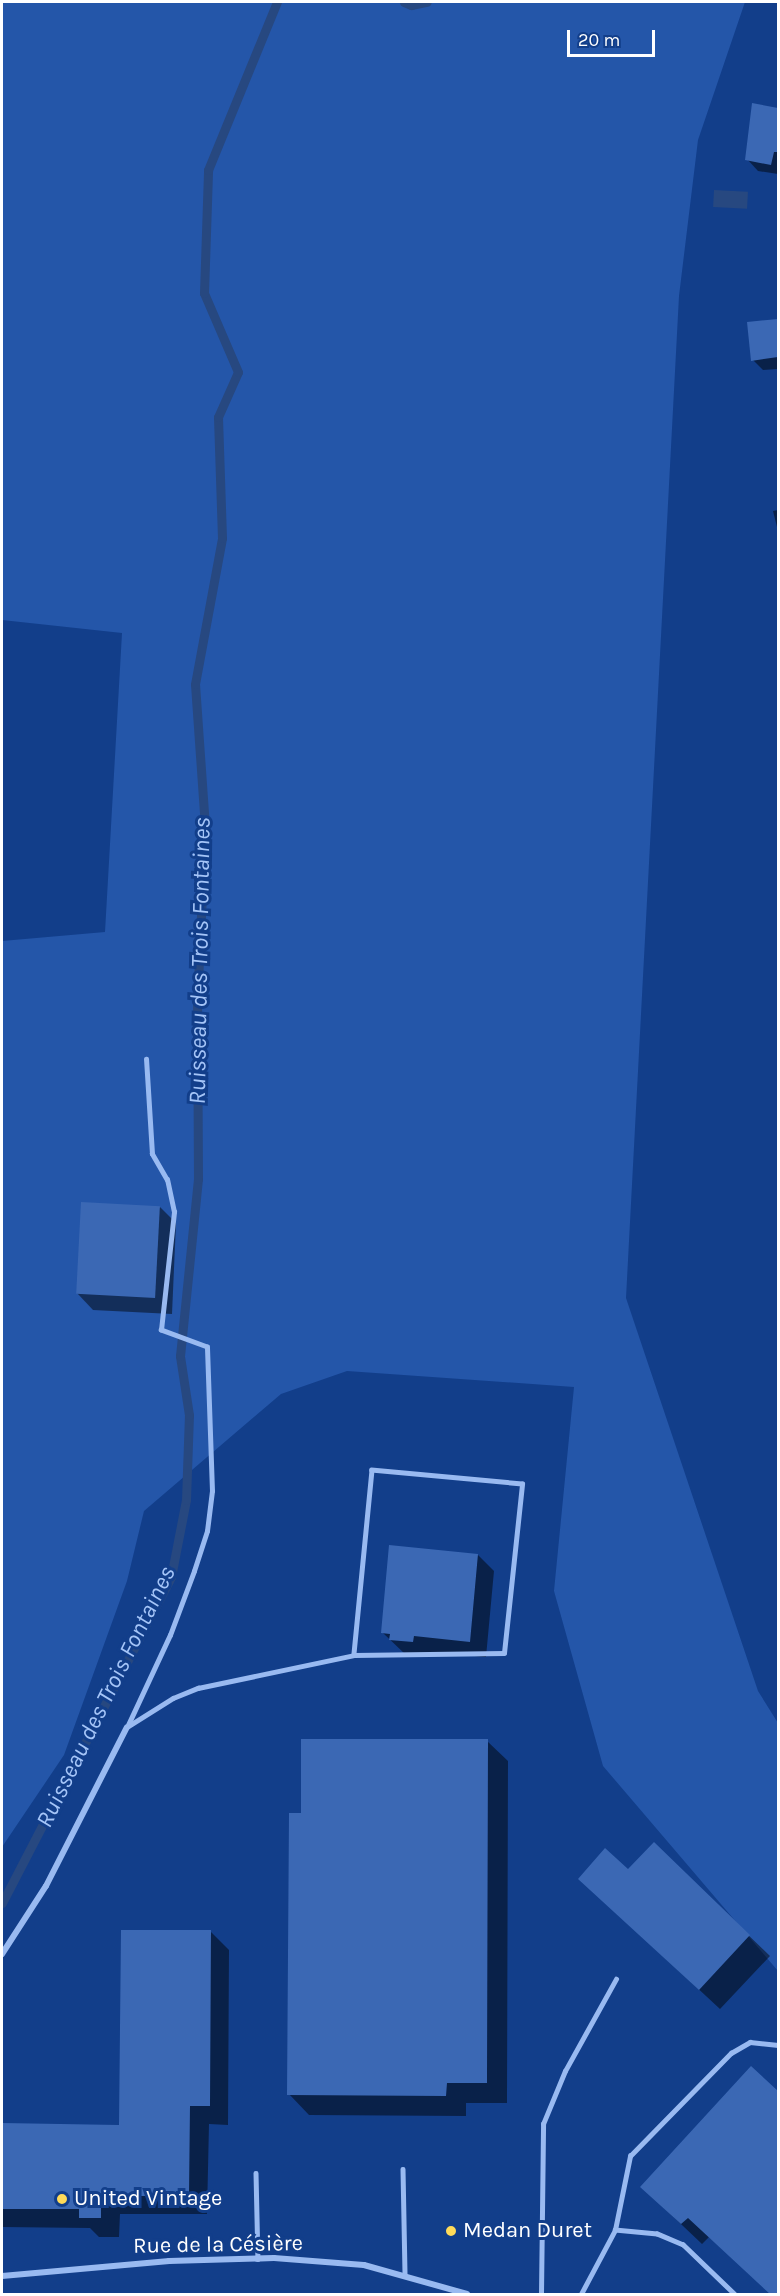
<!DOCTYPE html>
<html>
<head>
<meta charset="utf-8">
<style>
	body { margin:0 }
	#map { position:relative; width:780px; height:2296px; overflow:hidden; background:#123e8a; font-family:Karla,sans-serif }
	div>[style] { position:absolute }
	.green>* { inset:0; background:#2456a9 }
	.water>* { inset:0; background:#274880; transform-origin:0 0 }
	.shadow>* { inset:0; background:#0007 }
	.stream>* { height:9px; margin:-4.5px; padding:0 4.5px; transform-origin:4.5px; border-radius:4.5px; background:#274880 }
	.building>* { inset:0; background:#3b68b4; transform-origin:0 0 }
	.lane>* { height:4.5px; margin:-2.25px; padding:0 2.25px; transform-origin:2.25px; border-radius:2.25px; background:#99baf1 }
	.street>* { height:6px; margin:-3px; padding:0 3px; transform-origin:3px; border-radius:3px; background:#99baf1 }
	.dots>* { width:16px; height:16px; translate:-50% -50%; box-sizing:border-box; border:3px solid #123e8a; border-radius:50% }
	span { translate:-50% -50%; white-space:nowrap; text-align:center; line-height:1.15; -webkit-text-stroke:6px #123e8a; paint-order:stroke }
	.poi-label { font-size:22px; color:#fff }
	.left { translate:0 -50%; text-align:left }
	.street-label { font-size:22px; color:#fff }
	.water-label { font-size:24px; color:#a5c5f8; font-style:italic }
	.frame { position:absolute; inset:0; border:3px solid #fff; pointer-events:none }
	.scale { position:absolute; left:567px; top:30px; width:88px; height:27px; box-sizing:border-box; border:3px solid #fff; border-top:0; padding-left:8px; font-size:18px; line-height:21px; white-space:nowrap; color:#fff; -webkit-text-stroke:4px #123e8a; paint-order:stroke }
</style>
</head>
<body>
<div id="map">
	<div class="green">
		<div style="clip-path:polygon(2px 2px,745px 2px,698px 140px,679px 296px,626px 1298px,758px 1691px,778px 1723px,778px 1971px,603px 1766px,554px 1591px,574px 1387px,347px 1371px,281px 1394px,144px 1511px,127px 1581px,64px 1755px,2px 1847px,2px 941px,105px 932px,122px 633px,2px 620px)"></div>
	</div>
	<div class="water">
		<div style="left:714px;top:190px;width:34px;height:17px;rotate:3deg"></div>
	</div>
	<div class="shadow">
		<div style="clip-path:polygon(754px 105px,778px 109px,778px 174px,758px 171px,747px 159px)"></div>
		<div style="clip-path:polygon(778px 320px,778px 369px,763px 370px,753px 360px,749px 323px)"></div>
		<div style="clip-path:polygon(778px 510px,778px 531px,773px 511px)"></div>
		<div style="clip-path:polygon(160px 1207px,176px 1223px,172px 1314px,93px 1310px,77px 1293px)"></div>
		<div style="clip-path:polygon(478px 1555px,494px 1571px,486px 1657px,429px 1652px,428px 1657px,406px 1655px,383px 1633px)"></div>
		<div style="clip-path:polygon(487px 1741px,508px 1761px,507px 2103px,466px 2103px,466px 2116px,309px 2115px,289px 2094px,303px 1814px)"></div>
		<div style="clip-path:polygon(654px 1844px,770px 1956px,720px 2009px,580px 1879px,628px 1871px)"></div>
		<div style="clip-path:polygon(210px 1931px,229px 1950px,228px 2125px,209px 2124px,207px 2214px,120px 2214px,119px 2237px,99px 2237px,90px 2228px,2px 2227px,2px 2124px,120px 2127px)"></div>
		<div style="clip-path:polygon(751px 2068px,778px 2093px,778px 2294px,772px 2294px,709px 2237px,702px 2244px,663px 2207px)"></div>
	</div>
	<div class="stream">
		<div style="left:404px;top:2px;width:8px;rotate:23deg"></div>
		<div style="left:411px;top:5px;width:16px;rotate:-11deg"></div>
		<div style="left:2px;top:1903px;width:367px;rotate:-62.6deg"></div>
		<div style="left:171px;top:1577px;width:78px;rotate:-79deg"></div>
		<div style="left:186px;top:1500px;width:85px;rotate:-88deg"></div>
		<div style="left:189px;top:1415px;width:60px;rotate:-98.7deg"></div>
		<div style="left:180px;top:1356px;width:178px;rotate:-84.2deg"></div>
		<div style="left:198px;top:1179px;width:175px;rotate:-90.3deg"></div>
		<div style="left:197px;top:1004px;width:177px;rotate:-87.4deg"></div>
		<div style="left:205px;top:827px;width:143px;rotate:-94deg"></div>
		<div style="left:195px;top:684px;width:148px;rotate:-79.5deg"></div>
		<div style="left:222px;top:538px;width:121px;rotate:-91.9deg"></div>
		<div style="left:218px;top:417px;width:49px;rotate:-66deg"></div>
		<div style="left:238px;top:372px;width:86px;rotate:-113.3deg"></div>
		<div style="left:204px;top:293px;width:123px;rotate:-88.1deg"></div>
		<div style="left:208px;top:170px;width:182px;rotate:-67.7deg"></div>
	</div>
	<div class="building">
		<div style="clip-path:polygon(752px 103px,778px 108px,778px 152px,774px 152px,771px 165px,745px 160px)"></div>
		<div style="clip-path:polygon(778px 319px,778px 357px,751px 361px,747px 322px)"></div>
		<div style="left:81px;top:1202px;width:79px;height:92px;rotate:3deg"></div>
		<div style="clip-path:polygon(389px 1545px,478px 1554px,470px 1642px,414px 1636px,413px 1642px,389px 1640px,390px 1634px,381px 1633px)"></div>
		<div style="clip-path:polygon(301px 1739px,488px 1739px,487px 2083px,447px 2083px,446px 2096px,287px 2095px,289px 1813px,301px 1813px)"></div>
		<div style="clip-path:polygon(654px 1842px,750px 1935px,699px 1990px,578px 1879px,605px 1848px,628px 1869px)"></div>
		<div style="clip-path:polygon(121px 1930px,211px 1930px,210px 2106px,190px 2106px,189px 2196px,101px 2196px,101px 2218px,79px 2218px,79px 2209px,2px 2209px,2px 2123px,119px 2125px)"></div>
		<div style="clip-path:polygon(751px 2066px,778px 2091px,778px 2295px,771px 2295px,688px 2218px,681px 2224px,640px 2187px)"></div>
	</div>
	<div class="lane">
		<div style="left:128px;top:1725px;width:99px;rotate:-65deg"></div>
		<div style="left:170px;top:1635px;width:68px;rotate:-69.4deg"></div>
		<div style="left:194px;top:1571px;width:42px;rotate:-72deg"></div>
		<div style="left:207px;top:1531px;width:40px;rotate:-82.9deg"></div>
		<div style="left:212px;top:1491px;width:144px;rotate:-92deg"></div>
		<div style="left:207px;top:1347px;width:49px;rotate:-159.7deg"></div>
		<div style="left:161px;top:1330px;width:119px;rotate:-83.7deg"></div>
		<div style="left:174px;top:1212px;width:33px;rotate:-102deg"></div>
		<div style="left:167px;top:1180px;width:30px;rotate:-120deg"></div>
		<div style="left:152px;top:1154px;width:95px;rotate:-93.6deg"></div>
		<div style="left:127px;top:1727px;width:54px;rotate:-32.2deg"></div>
		<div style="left:173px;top:1698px;width:27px;rotate:-22deg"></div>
		<div style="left:198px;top:1688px;width:159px;rotate:-11.9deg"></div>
		<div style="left:354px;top:1655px;width:150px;rotate:-0.8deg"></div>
		<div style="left:504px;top:1653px;width:170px;rotate:-83.9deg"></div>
		<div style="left:522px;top:1484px;width:151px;rotate:-174.7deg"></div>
		<div style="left:372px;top:1470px;width:186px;rotate:95.6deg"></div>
		<div style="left:403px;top:2169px;width:107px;rotate:88.9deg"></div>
		<div style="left:256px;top:2173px;width:86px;rotate:88.7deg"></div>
		<div style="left:541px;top:2294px;width:170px;rotate:-89.3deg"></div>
		<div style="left:543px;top:2124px;width:57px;rotate:-67.5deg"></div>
		<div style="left:565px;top:2071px;width:105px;rotate:-61deg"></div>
		<div style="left:581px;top:2294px;width:72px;rotate:-62deg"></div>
		<div style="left:734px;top:2294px;width:71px;rotate:-136.1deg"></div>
		<div style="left:683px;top:2245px;width:28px;rotate:-157deg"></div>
		<div style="left:657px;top:2234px;width:42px;rotate:-174.6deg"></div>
		<div style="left:615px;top:2230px;width:76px;rotate:-78.5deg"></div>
		<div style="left:630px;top:2156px;width:144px;rotate:-45.6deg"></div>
		<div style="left:731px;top:2053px;width:22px;rotate:-30deg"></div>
		<div style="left:750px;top:2042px;width:28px;rotate:6deg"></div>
	</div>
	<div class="street">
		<div style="left:2px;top:1954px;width:81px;rotate:-57.1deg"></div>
		<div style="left:46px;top:1886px;width:178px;rotate:-63deg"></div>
		<div style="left:2px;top:2276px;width:168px;rotate:-5.1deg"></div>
		<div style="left:169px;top:2261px;width:105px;rotate:-1.6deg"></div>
		<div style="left:274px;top:2258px;width:90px;rotate:4.4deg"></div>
		<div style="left:364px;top:2265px;width:107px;rotate:15.7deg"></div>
	</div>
	<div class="dots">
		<div style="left:62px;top:2199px;background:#ffdb59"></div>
		<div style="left:451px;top:2231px;background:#ffdb59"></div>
	</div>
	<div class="poi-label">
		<span class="left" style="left:74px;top:2199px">United Vintage</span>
		<span class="left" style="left:463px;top:2231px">Medan Duret</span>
	</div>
	<div class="street-label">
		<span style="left:218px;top:2245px;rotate:-1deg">Rue de la Césière</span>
	</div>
	<div class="water-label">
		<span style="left:200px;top:961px;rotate:-89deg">Ruisseau des Trois Fontaines</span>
		<span style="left:106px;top:1697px;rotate:-64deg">Ruisseau des Trois Fontaines</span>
	</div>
	<div class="frame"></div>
	<div class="scale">20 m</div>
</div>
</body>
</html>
